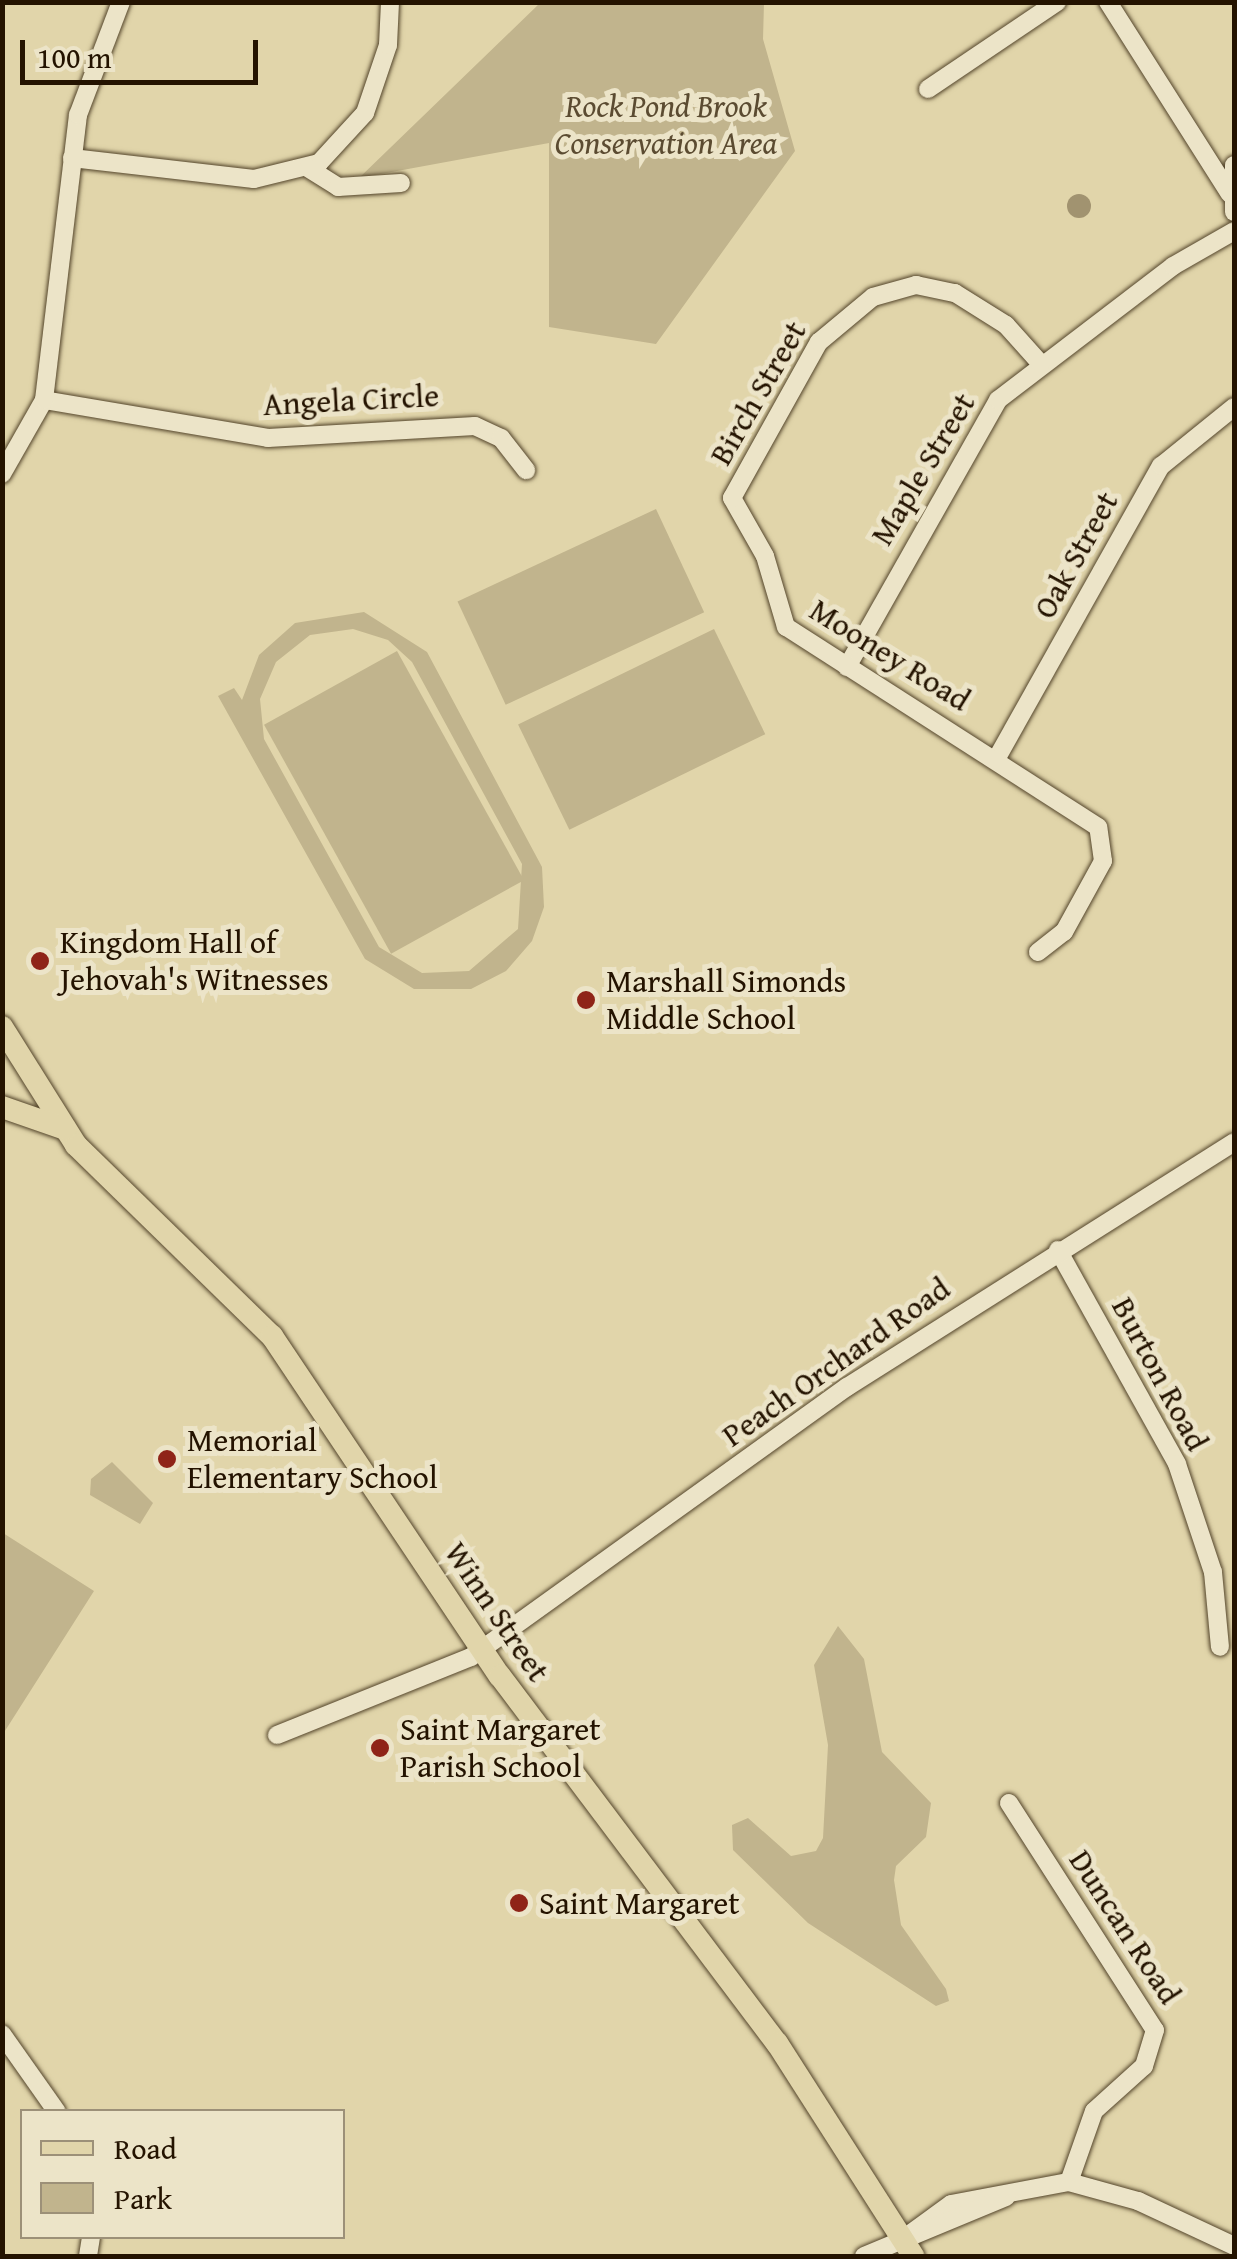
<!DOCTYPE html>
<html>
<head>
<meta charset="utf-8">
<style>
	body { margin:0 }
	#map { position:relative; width:1237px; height:2259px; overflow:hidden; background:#e1d5aa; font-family:"Gentium Book Plus",serif }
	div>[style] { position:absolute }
	.green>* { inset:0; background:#c1b48d; transform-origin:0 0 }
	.water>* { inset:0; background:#a19370 }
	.round { border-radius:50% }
	.roads { filter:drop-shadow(0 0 2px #53442a) drop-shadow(0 0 2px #53442a) }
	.minor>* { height:18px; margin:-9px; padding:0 9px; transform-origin:9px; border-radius:9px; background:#ece4c8 }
	.major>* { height:22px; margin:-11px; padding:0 11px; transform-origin:11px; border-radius:11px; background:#e1d5aa }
	.dots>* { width:28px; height:28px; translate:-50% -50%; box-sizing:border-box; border:5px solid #ece4c8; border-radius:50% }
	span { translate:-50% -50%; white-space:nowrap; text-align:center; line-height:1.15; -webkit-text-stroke:10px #ece4c8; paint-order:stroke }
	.park-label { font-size:32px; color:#5b4b31; font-style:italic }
	.street-label { font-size:32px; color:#241300 }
	.poi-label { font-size:32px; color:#241300 }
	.left { translate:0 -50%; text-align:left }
	.frame { position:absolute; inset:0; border:5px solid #241300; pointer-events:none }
	.legend { position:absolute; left:20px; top:2109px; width:325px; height:130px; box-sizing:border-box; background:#ece4c8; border:2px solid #9c9078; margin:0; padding:12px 18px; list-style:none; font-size:30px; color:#241300 }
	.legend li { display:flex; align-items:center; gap:20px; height:50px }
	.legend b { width:50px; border:2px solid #9c9078 }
	.scale { position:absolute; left:20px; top:40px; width:238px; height:45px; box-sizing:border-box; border:5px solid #241300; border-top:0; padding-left:12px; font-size:30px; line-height:35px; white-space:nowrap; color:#241300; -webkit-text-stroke:8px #ece4c8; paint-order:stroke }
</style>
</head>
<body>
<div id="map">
	<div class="green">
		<div style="clip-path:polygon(540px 3px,764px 3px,763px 39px,795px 151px,656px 344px,549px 327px,549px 143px,359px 178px)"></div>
		<div style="left:656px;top:509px;width:114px;height:219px;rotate:65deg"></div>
		<div style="clip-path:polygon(evenodd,364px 612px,427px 652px,542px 867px,544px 907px,532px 941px,506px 971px,471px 989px,414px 989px,365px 959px,218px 696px,234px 688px,242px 700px,259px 655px,295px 623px,364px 612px,353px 629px,388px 640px,412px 662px,522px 864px,518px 929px,469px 971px,422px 973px,379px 947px,264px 739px,260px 699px,276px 662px,310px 635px,353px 629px)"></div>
		<div style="left:714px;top:629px;width:117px;height:218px;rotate:64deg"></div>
		<div style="left:397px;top:651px;width:262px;height:152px;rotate:61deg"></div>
		<div style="clip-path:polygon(112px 1462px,153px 1503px,140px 1524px,90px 1495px,91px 1479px)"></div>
		<div style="clip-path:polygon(3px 1533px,94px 1591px,3px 1734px,3px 1532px)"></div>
		<div style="clip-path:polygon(838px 1626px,864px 1659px,882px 1752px,931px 1803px,926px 1837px,896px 1866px,894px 1880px,901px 1925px,946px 1989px,949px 2001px,936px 2006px,808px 1923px,733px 1850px,732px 1825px,748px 1818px,791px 1856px,816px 1851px,823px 1838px,828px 1745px,814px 1665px)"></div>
	</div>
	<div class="water">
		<div class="round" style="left:1067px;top:194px;width:24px;height:24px"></div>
	</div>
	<div class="roads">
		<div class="minor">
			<div style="left:1108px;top:2px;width:227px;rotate:57.6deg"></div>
			<div style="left:928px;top:89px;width:156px;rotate:-34deg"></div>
			<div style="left:72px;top:158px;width:183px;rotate:6.6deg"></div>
			<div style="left:254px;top:179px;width:67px;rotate:-13.8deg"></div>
			<div style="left:319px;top:163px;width:68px;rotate:-47.4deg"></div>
			<div style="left:365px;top:113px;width:72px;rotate:-71.3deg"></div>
			<div style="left:388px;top:45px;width:43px;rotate:-87.3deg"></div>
			<div style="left:1234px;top:165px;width:47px;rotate:90deg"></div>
			<div style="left:308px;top:168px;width:36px;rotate:32deg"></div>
			<div style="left:338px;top:187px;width:63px;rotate:-3.6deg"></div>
			<div style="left:44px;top:400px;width:227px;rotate:9.6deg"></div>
			<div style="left:268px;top:438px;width:207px;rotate:-3.3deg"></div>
			<div style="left:475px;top:426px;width:29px;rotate:25deg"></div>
			<div style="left:501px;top:438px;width:41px;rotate:52deg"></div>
			<div style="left:2px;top:474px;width:85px;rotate:-60.4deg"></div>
			<div style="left:44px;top:400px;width:287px;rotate:-83.2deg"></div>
			<div style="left:78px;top:115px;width:121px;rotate:-69.2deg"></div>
			<div style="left:847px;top:667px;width:307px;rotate:-60.5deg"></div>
			<div style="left:998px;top:400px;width:220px;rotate:-37.4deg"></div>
			<div style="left:1173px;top:266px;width:70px;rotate:-29.8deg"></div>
			<div style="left:998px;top:756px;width:333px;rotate:-60.7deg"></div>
			<div style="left:1161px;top:466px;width:94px;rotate:-38.9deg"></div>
			<div style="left:1038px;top:952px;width:33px;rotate:-38deg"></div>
			<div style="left:1064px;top:932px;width:81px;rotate:-61.2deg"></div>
			<div style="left:1103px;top:861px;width:34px;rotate:-98deg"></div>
			<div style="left:1098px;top:827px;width:371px;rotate:-147.3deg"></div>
			<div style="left:786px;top:627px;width:74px;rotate:-106.5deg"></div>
			<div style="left:765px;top:556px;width:67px;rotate:-119.6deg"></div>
			<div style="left:732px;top:498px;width:179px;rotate:-60.9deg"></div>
			<div style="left:819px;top:342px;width:70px;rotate:-39.8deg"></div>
			<div style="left:873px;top:297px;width:45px;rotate:-15.6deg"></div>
			<div style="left:916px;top:285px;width:40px;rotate:12deg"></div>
			<div style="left:955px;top:293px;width:60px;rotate:32.1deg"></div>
			<div style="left:1006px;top:325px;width:52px;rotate:48.1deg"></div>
			<div style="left:1058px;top:1250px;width:245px;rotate:60.9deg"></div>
			<div style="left:1177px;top:1464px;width:114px;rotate:71.6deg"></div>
			<div style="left:1213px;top:1572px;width:75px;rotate:84.7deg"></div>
			<div style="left:277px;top:1735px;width:209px;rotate:-21.9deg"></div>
			<div style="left:471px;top:1657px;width:463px;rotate:-35.7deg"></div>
			<div style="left:847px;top:1387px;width:458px;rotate:-32.3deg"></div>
			<div style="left:1009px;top:1803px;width:270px;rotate:57.3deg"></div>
			<div style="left:1155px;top:2030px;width:38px;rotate:107deg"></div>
			<div style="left:1144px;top:2066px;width:67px;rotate:138deg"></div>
			<div style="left:1094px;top:2111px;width:75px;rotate:109.4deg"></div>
			<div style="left:2px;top:2034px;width:95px;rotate:54.8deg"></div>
			<div style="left:903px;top:2239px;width:59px;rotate:-36.1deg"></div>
			<div style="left:951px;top:2204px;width:120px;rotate:-10.6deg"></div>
			<div style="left:1069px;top:2182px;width:72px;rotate:15.4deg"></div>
			<div style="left:1138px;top:2201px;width:106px;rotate:25.1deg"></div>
			<div style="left:88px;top:2256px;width:20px;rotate:-81deg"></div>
			<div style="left:864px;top:2256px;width:154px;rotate:-22.6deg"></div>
		</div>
		<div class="major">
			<div style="left:2px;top:1027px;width:139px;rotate:57.9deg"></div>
			<div style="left:76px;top:1145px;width:274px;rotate:44.3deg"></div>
			<div style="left:272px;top:1336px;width:409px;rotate:56.2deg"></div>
			<div style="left:500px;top:1676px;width:460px;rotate:53deg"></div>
			<div style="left:777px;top:2043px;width:253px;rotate:57.4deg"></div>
			<div style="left:2px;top:1107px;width:67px;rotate:19.2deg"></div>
		</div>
	</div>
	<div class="dots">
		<div style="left:40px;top:961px;background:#8f2418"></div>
		<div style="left:586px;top:1000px;background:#8f2418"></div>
		<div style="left:167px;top:1459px;background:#8f2418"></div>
		<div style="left:380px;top:1748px;background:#8f2418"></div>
		<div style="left:519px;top:1903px;background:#8f2418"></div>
	</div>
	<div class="park-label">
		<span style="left:666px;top:125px">Rock Pond Brook<br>Conservation Area</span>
	</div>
	<div class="street-label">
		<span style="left:758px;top:393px;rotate:-60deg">Birch Street</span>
		<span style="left:351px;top:400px;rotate:-3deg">Angela Circle</span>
		<span style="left:923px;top:469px;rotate:-59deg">Maple Street</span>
		<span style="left:1076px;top:555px;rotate:-61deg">Oak Street</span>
		<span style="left:890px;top:655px;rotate:32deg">Mooney Road</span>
		<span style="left:836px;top:1362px;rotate:-35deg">Peach Orchard Road</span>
		<span style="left:1160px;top:1374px;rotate:62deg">Burton Road</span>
		<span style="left:497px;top:1612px;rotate:56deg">Winn Street</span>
		<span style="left:1125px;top:1927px;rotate:57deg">Duncan Road</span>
	</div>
	<div class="poi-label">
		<span class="left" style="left:60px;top:961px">Kingdom Hall of<br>Jehovah's Witnesses</span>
		<span class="left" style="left:606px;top:1000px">Marshall Simonds<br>Middle School</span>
		<span class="left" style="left:187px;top:1459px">Memorial<br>Elementary School</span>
		<span class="left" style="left:400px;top:1748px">Saint Margaret<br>Parish School</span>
		<span class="left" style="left:539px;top:1903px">Saint Margaret</span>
	</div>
	<div class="frame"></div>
	<ul class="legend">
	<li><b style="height:12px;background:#e1d5aa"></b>Road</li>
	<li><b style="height:28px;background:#c1b48d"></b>Park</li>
	</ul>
	<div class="scale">100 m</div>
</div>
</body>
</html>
